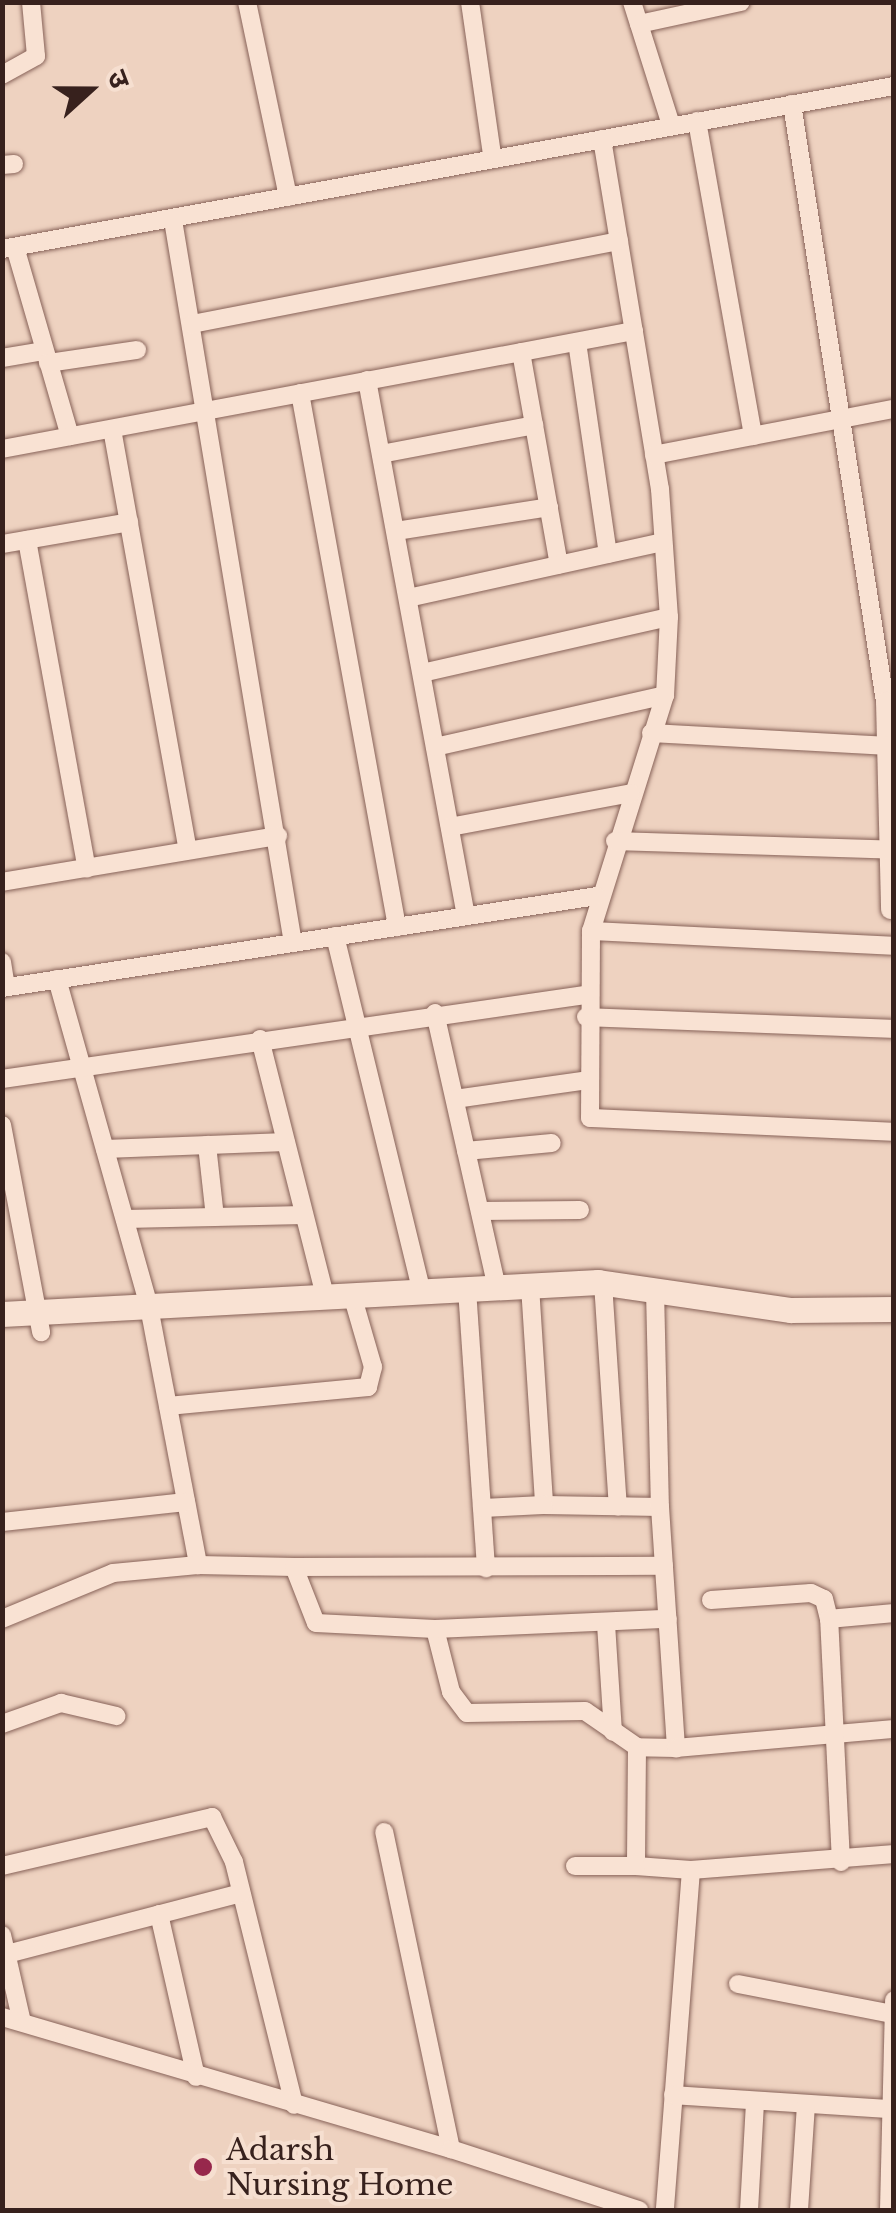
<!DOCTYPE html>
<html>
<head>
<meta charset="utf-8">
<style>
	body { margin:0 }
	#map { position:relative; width:896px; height:2213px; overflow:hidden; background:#eed2c0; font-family:"Libre Baskerville","Noto Sans Devanagari",serif }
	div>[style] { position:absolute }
	.roads { filter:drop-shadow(0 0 2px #876258) drop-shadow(0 0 2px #876258) }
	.street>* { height:18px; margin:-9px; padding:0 9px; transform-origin:9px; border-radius:9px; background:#f9e2d3 }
	.secondary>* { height:25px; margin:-12.5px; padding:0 12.5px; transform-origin:12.5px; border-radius:12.5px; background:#f9e2d3 }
	.dots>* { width:28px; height:28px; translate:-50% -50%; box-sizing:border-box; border:5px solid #f6dfd0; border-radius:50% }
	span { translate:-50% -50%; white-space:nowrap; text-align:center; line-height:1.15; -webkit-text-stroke:8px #f6dfd0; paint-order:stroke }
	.poi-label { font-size:30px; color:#37211d }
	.left { translate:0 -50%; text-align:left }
	.frame { position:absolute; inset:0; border:5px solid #37211d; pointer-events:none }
	.north { position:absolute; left:40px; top:40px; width:100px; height:100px; -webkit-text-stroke:8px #f6dfd0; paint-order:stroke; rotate:69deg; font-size:28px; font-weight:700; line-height:40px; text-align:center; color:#37211d }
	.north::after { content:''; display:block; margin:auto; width:35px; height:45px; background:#37211d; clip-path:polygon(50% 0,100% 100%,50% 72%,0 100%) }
</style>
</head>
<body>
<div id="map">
	<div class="roads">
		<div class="street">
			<div style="left:247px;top:2px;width:199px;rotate:78.1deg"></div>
			<div style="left:470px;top:2px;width:154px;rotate:81.8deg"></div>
			<div style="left:632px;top:2px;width:129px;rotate:72.4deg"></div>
			<div style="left:639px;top:24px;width:104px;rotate:-12.2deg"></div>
			<div style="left:2px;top:75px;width:39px;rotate:-29deg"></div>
			<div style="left:36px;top:56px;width:54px;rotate:-95.3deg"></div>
			<div style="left:792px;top:104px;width:604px;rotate:81.15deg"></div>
			<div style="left:885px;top:701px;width:209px;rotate:88.6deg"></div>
			<div style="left:697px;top:121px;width:320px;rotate:79.9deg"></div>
			<div style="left:602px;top:139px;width:355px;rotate:80.6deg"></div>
			<div style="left:660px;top:489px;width:128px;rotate:86deg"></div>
			<div style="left:669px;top:617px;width:78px;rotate:92.9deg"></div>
			<div style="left:665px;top:695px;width:247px;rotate:107.4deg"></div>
			<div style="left:591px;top:931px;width:187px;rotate:90.3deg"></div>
			<div style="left:590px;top:1118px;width:304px;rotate:2.6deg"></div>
			<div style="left:2px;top:165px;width:12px;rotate:-5deg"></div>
			<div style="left:173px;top:220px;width:733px;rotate:80.58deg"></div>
			<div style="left:15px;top:247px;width:197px;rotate:73.8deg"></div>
			<div style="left:2px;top:249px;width:907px;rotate:-10.36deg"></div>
			<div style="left:192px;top:324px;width:435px;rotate:-11deg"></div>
			<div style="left:577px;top:342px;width:214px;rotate:81.7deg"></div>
			<div style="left:521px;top:352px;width:216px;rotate:79.9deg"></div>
			<div style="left:2px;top:358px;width:43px;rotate:-9.5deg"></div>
			<div style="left:48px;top:363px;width:90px;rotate:-8.3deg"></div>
			<div style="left:367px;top:380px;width:545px;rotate:79.54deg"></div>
			<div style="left:300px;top:393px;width:543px;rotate:79.7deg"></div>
			<div style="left:112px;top:429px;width:428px;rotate:79.8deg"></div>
			<div style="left:2px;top:449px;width:643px;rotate:-10.58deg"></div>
			<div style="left:381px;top:454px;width:156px;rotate:-10.7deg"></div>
			<div style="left:654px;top:455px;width:244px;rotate:-10.9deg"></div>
			<div style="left:396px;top:531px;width:155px;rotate:-8.9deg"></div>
			<div style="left:27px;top:540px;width:334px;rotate:79.7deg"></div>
			<div style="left:2px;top:544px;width:129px;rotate:-9.8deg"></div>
			<div style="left:408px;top:598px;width:261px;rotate:-12.4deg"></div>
			<div style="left:422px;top:673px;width:253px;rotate:-12.8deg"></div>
			<div style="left:651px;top:733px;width:243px;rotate:3.1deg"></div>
			<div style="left:435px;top:747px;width:236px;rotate:-12.7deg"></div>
			<div style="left:450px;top:827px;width:184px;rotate:-10.6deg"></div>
			<div style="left:615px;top:841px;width:279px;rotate:1.8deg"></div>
			<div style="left:2px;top:882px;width:280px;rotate:-9.5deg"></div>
			<div style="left:591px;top:931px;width:303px;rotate:2.8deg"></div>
			<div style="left:335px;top:936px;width:366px;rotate:76.3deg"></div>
			<div style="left:2px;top:962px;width:25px;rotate:81deg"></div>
			<div style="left:57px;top:979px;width:341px;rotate:74.3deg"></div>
			<div style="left:149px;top:1307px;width:263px;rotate:79.2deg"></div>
			<div style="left:198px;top:1565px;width:96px;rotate:1.2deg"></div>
			<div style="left:294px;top:1567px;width:60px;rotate:68.6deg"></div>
			<div style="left:316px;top:1623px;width:119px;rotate:2.9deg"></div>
			<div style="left:435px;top:1629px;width:65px;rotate:75.7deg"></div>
			<div style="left:451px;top:1692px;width:26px;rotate:53deg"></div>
			<div style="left:467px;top:1713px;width:118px;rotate:-1deg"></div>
			<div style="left:585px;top:1711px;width:63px;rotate:34.7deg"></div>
			<div style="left:2px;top:988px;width:602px;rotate:-8.79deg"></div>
			<div style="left:435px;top:1013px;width:282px;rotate:77.3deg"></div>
			<div style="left:586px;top:1017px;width:308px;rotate:2.2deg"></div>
			<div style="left:260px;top:1039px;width:269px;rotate:75.8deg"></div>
			<div style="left:2px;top:1079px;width:589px;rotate:-8.2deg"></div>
			<div style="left:455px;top:1099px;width:134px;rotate:-8.1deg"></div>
			<div style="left:2px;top:1125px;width:211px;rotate:79.3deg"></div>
			<div style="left:207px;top:1145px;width:72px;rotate:83.7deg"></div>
			<div style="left:105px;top:1149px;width:181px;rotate:-2.2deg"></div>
			<div style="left:466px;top:1151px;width:86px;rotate:-5.3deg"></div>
			<div style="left:480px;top:1211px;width:100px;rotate:-0.6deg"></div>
			<div style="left:125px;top:1219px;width:179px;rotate:-1.3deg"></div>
			<div style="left:603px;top:1283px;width:224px;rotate:86.2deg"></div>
			<div style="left:530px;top:1286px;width:219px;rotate:86.3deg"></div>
			<div style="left:544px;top:1505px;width:116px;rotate:1deg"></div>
			<div style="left:660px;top:1507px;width:242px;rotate:86.2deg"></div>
			<div style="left:676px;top:1748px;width:39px;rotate:-179deg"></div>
			<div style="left:637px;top:1747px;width:119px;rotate:90.5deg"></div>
			<div style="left:636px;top:1866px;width:55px;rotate:4.2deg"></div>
			<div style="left:691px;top:1870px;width:341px;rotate:94.4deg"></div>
			<div style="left:467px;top:1289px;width:280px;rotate:86.1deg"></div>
			<div style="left:655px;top:1290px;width:217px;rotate:88.7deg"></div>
			<div style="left:168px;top:1406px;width:201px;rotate:-5.4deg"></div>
			<div style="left:368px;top:1387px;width:21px;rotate:-76deg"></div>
			<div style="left:373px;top:1367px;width:72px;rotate:-106.2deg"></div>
			<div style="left:482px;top:1508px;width:62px;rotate:-2.8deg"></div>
			<div style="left:2px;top:1522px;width:185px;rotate:-6.2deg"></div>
			<div style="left:294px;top:1567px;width:370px;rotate:-0.2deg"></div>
			<div style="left:711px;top:1600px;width:100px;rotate:-4deg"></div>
			<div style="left:811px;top:1593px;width:14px;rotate:25deg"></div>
			<div style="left:824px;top:1599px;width:21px;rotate:76deg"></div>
			<div style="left:2px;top:1619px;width:120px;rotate:-22.5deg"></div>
			<div style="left:113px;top:1573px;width:85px;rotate:-5.4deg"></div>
			<div style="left:606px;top:1624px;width:108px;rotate:86.3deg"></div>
			<div style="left:435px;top:1629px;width:233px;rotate:-2.5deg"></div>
			<div style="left:2px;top:1724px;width:63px;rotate:-19.6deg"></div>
			<div style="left:61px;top:1703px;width:57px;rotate:13.3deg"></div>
			<div style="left:676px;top:1748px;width:219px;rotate:-5deg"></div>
			<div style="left:841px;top:1862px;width:243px;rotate:-92.8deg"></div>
			<div style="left:829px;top:1619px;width:65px;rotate:-5.3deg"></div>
			<div style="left:2px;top:1866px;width:216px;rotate:-13.1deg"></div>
			<div style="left:212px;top:1817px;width:50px;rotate:63.9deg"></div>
			<div style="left:234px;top:1862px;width:250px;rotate:76.1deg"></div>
			<div style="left:575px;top:1866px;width:61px"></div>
			<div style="left:691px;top:1870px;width:204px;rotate:-4.5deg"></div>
			<div style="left:159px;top:1914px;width:167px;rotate:77.2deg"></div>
			<div style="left:2px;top:1935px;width:85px;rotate:77.1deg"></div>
			<div style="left:7px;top:1954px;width:242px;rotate:-14.6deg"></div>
			<div style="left:738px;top:1984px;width:158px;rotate:11deg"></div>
			<div style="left:2px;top:2017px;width:468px;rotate:16.4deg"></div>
			<div style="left:451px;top:2149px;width:324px;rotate:-101.9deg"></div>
			<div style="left:673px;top:2095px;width:218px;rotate:3.7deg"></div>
			<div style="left:451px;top:2149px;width:198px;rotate:18deg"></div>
			<div style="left:749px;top:2210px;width:108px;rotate:-86.8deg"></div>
			<div style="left:799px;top:2210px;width:106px;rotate:-86.2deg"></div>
			<div style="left:889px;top:2210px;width:210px;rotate:-88.6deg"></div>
		</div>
		<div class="secondary">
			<div style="left:2px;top:1314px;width:597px;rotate:-3.07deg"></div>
			<div style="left:598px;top:1282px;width:195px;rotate:8.3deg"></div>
			<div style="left:791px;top:1310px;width:103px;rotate:-0.6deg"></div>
		</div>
	</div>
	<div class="dots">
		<div style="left:203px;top:2167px;background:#97284c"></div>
	</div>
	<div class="poi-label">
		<span class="left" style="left:226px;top:2167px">Adarsh<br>Nursing Home</span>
	</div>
	<div class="frame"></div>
	<div class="north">उ</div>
</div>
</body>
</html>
